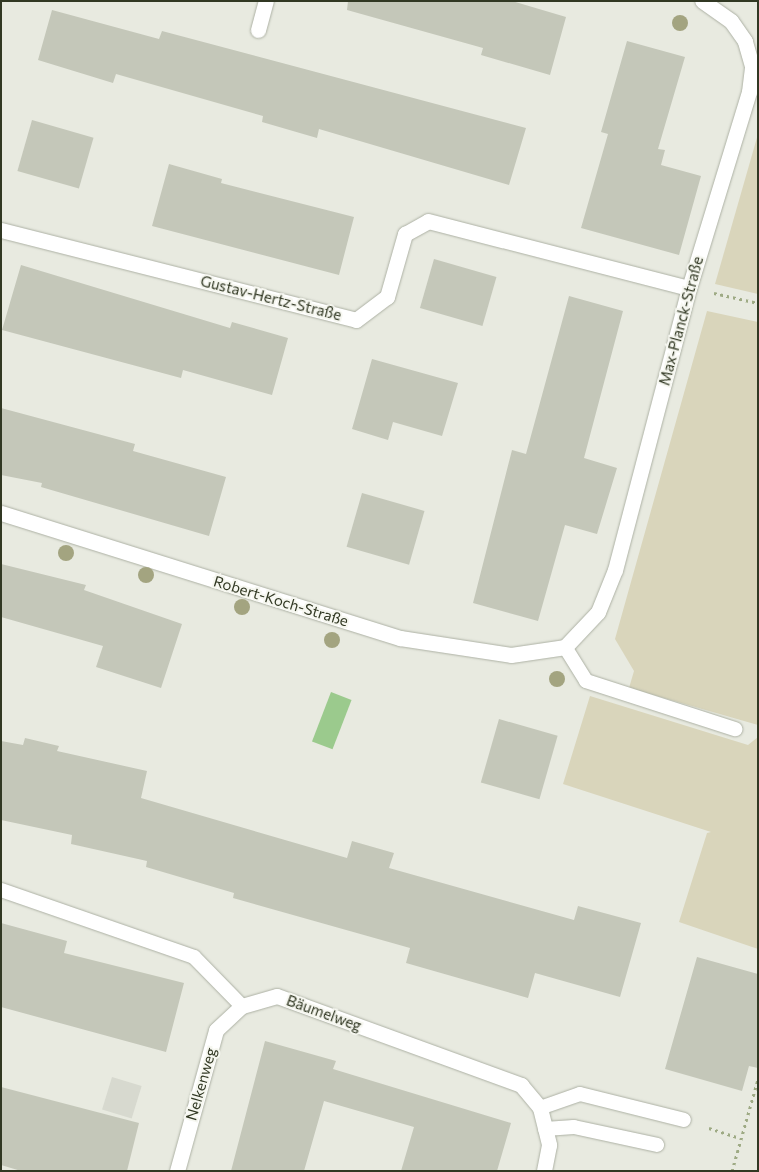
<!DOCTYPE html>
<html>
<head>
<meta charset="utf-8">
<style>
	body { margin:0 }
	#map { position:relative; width:759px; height:1172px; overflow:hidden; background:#e8eae0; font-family:Commissioner,sans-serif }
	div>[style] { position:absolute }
	.built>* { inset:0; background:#d7d9cf; transform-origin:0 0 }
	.green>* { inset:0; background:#d9d5bb }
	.water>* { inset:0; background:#9bca8d; transform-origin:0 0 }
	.building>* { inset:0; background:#c4c7b9; transform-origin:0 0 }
	.path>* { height:3px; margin-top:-1.5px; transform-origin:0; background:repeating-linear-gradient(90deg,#9eaa84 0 2.5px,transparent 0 6.5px) }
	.roads { filter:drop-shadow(0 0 1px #adb1a4) drop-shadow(0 0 1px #adb1a4) }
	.lane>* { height:14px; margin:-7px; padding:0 7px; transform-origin:7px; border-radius:7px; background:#fff }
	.street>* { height:15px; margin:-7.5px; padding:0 7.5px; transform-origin:7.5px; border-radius:7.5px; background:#fff }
	.trees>* { width:16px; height:16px; margin:-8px; border-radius:50%; background:#a3a480 }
	span { translate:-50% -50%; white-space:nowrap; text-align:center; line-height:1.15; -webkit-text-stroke:4px #f6f7f0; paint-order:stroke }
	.street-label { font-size:15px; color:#313823 }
	.frame { position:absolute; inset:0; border:2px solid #313823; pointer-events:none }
</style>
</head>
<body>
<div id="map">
	<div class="built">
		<div style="left:112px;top:1077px;width:31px;height:34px;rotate:17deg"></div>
	</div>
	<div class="green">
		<div style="clip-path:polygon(758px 134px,758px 294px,715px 284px)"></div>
		<div style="clip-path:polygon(707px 311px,758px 322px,758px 725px,629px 688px,634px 671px,615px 639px)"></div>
		<div style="clip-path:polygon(590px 696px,748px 745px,758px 737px,758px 949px,679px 922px,707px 833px,711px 832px,563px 784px)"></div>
	</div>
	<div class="water">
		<div style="left:331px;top:692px;width:22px;height:53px;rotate:21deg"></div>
	</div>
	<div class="building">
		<div style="clip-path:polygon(348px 1px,512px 1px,566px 17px,550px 75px,481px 55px,483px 48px,347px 10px)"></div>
		<div style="clip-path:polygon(52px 10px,159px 39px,162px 31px,526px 128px,509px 185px,319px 129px,317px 138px,262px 122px,263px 116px,116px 74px,113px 83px,38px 60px)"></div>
		<div style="clip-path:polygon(627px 41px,685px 57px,658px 149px,665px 150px,661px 165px,701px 176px,679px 255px,581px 228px,608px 134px,601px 132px)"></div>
		<div style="left:32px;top:120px;width:64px;height:53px;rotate:16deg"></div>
		<div style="clip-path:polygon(169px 164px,222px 179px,221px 183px,354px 217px,339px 275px,152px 226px)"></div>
		<div style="left:434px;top:259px;width:65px;height:51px;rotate:16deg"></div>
		<div style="clip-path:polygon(21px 265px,230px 328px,232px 322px,288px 338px,272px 395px,183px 370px,181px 378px,2px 330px)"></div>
		<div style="clip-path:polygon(569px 296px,623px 311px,584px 458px,617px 468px,597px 534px,565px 525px,538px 621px,473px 603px,512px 450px,526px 454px)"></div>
		<div style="clip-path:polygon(372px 359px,458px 383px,442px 436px,393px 422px,388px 440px,352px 429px)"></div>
		<div style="clip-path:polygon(1px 408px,135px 444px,133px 451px,226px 477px,209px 536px,41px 487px,42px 483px,1px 475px)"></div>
		<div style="left:362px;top:493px;width:65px;height:56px;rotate:16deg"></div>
		<div style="clip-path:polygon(1px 564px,86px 585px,84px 590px,182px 624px,161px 688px,96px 667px,103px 646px,1px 617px)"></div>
		<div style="left:499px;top:719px;width:61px;height:66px;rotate:16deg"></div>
		<div style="clip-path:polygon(25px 738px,59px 746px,57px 751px,147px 771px,141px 798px,347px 858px,352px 841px,394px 853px,389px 868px,574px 920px,578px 906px,641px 923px,620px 997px,535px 973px,528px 998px,406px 963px,410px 948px,233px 898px,234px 893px,146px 867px,147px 861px,71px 844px,72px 835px,1px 820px,1px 741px,23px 745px)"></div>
		<div style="clip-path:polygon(1px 923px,67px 941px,64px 953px,184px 983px,166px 1052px,1px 1007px)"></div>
		<div style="clip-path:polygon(697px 957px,758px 974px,758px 1068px,749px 1066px,742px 1091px,665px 1069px)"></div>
		<div style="clip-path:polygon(265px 1041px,336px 1061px,333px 1069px,511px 1123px,497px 1171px,401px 1171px,414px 1127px,324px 1101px,304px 1171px,231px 1171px)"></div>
		<div style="clip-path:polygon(1px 1087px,139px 1123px,127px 1171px,21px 1171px,1px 1165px)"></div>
	</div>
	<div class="path">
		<div style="left:714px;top:293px;width:45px;rotate:12.8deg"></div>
		<div style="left:709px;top:1128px;width:32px;rotate:18deg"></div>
		<div style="left:732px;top:1171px;width:96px;rotate:-74.2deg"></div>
	</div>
	<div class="roads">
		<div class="lane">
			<div style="left:565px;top:647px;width:40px;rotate:58deg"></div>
			<div style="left:586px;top:681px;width:157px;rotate:17.9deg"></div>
			<div style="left:1px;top:890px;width:204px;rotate:19.1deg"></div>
			<div style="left:194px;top:957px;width:69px;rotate:45.6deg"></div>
			<div style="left:540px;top:1108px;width:42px;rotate:-19.3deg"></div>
			<div style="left:580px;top:1094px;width:107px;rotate:14deg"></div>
			<div style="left:545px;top:1129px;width:29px;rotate:-4deg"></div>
			<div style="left:574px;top:1127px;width:85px;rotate:12.2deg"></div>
		</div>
		<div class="street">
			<div style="left:258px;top:30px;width:30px;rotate:-75deg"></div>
			<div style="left:1px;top:230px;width:366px;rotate:14.2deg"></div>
			<div style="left:356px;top:320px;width:39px;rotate:-37deg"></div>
			<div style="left:387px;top:297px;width:66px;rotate:-74.1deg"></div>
			<div style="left:405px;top:234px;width:26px;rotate:-29deg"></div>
			<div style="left:428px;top:221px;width:269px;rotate:14.4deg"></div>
			<div style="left:1px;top:513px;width:418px;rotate:17.4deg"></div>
			<div style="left:400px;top:638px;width:112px;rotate:8.7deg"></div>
			<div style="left:511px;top:655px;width:55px;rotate:-8.4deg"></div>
			<div style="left:565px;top:647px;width:48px;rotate:-46.7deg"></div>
			<div style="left:598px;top:612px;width:45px;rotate:-68deg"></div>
			<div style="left:615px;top:570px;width:292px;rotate:-75.3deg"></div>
			<div style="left:689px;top:288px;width:205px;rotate:-73deg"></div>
			<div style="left:749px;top:92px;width:26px;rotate:-83deg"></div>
			<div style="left:752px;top:66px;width:26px;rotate:-106deg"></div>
			<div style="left:745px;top:41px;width:24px;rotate:-125deg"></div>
			<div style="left:731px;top:21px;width:35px;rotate:-145deg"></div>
			<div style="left:177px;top:1171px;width:146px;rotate:-74.5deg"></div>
			<div style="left:216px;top:1030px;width:35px;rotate:-43deg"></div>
			<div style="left:242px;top:1006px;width:36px;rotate:-16deg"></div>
			<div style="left:277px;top:996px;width:260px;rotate:20deg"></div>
			<div style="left:521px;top:1085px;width:30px;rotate:50deg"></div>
			<div style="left:540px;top:1108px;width:38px;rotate:76deg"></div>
			<div style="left:549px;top:1145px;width:26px;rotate:101deg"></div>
		</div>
	</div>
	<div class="trees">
		<div style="left:680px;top:23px"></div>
		<div style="left:66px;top:553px"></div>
		<div style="left:146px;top:575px"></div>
		<div style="left:242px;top:607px"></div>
		<div style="left:332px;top:640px"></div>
		<div style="left:557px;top:679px"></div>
	</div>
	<div class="street-label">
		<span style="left:271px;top:298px;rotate:14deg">Gustav-Hertz-Straße</span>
		<span style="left:681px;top:321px;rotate:-75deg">Max-Planck-Straße</span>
		<span style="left:281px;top:601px;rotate:17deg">Robert-Koch-Straße</span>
		<span style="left:324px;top:1013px;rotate:20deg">Bäumelweg</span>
		<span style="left:201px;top:1084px;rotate:-74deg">Nelkenweg</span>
	</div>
	<div class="frame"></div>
</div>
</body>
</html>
